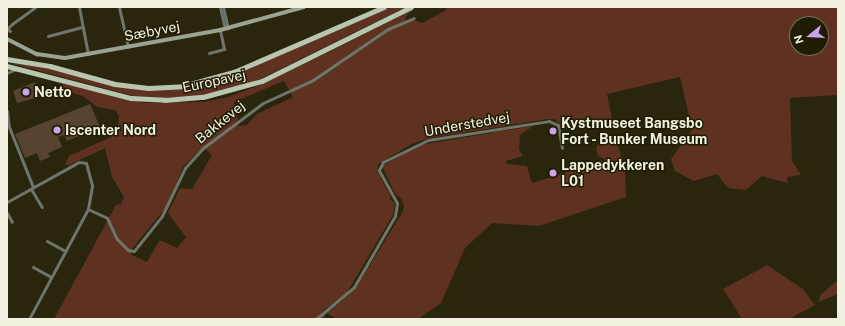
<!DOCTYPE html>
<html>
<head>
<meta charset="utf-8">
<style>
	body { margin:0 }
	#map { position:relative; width:845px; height:326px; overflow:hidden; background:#29260d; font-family:"Public Sans",sans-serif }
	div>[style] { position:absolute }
	.green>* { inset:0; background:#5e3121 }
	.building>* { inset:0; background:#56442f }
	.street>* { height:3px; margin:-1.5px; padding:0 1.5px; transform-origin:1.5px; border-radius:1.5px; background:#6e756a }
	.secondary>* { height:4px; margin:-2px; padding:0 2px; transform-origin:2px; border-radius:2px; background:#98a391 }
	.primary>* { height:4.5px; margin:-2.25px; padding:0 2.25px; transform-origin:2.25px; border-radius:2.25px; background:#b8c6af }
	.dots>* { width:11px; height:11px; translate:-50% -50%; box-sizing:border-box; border:2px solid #201d04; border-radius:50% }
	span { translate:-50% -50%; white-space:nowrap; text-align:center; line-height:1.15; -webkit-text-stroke:3px #201d04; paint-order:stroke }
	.street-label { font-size:14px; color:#f2f0e1 }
	.poi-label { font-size:14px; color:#f2f0e1; font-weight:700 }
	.left { translate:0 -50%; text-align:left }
	.frame { position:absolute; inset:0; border:8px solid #f2f0e1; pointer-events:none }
	.north { position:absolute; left:789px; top:16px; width:40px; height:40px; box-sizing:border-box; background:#201d04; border:1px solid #74715c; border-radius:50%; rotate:252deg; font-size:11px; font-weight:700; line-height:16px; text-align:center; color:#f2f0e1 }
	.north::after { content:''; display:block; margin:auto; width:14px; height:18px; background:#c8a5ee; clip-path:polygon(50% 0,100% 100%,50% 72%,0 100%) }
</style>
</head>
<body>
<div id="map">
	<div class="green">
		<div style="clip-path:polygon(391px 7px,406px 7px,258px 80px,205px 95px,166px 98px,134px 96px,9px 63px,53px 68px,121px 87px,184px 88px,240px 72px)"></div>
		<div style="clip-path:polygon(evenodd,446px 7px,838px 7px,838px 95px,790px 98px,792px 161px,801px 175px,787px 177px,788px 183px,762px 176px,746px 190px,728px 188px,717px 174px,694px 181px,675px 171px,671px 159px,692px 129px,680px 77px,607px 94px,612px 119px,565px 129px,554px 119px,548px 119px,429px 138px,412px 144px,378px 164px,377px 171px,391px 197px,389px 199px,395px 203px,393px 215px,346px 294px,321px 312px,332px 309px,355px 289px,402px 213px,404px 206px,401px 198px,395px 194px,382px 166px,420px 145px,533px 126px,520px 135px,519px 149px,523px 156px,506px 161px,507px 164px,527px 166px,532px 183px,606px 160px,598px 156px,596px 148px,601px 141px,616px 138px,625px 170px,626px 197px,539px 226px,492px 223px,465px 248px,441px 303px,418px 319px,337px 319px,326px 313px,324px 319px,54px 319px,116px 205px,121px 204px,124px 197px,112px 177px,105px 148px,69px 165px,65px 164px,69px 156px,111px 137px,118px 128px,119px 116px,115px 110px,97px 107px,83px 96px,61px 90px,60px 86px,63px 84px,146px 103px,204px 102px,228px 97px,263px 84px,415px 9px,406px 16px,405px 21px,413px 20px,422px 23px,446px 10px,446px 7px,797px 24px,821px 24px,821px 48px,797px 48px,797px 24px,446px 7px,284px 81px,293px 97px,257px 114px,247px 125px,239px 126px,234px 102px,284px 81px,446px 7px,203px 147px,212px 155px,192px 189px,180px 188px,168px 213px,186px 237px,177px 248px,160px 240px,147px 262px,132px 255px,131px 250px,168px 205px,183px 167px,203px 147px)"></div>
		<div style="clip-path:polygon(767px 265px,803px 289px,815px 305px,789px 319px,742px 319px,723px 289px)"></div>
		<div style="clip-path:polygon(838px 280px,838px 294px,819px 302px,820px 295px)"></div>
	</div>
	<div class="building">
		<div style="clip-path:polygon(35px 82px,39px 97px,17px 103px,13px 91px)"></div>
		<div style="clip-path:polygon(90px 104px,100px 127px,67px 141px,64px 135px,58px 137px,62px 147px,48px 153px,50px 157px,40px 161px,37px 153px,25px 158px,15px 134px)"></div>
	</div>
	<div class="street">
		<div style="left:79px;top:7px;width:48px;rotate:79.2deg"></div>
		<div style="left:119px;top:7px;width:41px;rotate:77.3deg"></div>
		<div style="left:220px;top:7px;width:22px;rotate:77deg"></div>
		<div style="left:223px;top:7px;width:22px;rotate:77deg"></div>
		<div style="left:10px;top:31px;width:4px;rotate:-146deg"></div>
		<div style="left:7px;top:29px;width:7px;rotate:-45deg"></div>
		<div style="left:12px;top:24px;width:29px;rotate:-36deg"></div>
		<div style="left:48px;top:36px;width:35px;rotate:-15deg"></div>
		<div style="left:209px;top:53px;width:16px;rotate:-15deg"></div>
		<div style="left:224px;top:49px;width:19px;rotate:-102deg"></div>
		<div style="left:7px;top:73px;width:10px;rotate:-24deg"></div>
		<div style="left:7px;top:111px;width:16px;rotate:83deg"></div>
		<div style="left:9px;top:127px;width:65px;rotate:68.2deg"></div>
		<div style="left:31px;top:189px;width:21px;rotate:59deg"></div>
		<div style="left:7px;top:202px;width:82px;rotate:-29.1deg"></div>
		<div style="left:79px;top:162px;width:7px;rotate:8deg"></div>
		<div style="left:86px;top:163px;width:24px;rotate:75deg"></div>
		<div style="left:92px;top:186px;width:23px;rotate:100deg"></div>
		<div style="left:88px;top:209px;width:125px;rotate:118.2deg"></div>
		<div style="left:88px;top:209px;width:21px;rotate:25deg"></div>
		<div style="left:107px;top:218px;width:23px;rotate:65deg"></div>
		<div style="left:117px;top:239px;width:16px;rotate:45deg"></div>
		<div style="left:128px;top:250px;width:6px;rotate:9deg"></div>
		<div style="left:134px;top:251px;width:45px;rotate:-51.3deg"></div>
		<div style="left:162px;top:216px;width:53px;rotate:-64.4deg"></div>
		<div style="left:185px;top:168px;width:27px;rotate:-48deg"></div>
		<div style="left:203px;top:148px;width:75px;rotate:-36.9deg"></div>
		<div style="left:263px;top:103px;width:55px;rotate:-24.7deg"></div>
		<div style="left:313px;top:80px;width:91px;rotate:-34.2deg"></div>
		<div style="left:388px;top:29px;width:28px;rotate:-23deg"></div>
		<div style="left:7px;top:213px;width:10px;rotate:61deg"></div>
		<div style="left:47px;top:241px;width:21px;rotate:29deg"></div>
		<div style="left:33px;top:267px;width:21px;rotate:29deg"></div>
		<div style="left:316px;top:319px;width:50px;rotate:-40.1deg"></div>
		<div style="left:354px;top:287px;width:82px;rotate:-60deg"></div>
		<div style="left:395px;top:216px;width:13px;rotate:-81deg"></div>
		<div style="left:397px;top:203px;width:38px;rotate:-119deg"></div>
		<div style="left:379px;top:170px;width:9px;rotate:-63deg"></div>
		<div style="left:383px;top:162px;width:50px;rotate:-26.1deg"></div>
		<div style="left:428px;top:140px;width:122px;rotate:-8.9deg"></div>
		<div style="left:549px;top:121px;width:10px;rotate:24deg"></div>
		<div style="left:558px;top:125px;width:23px;rotate:80deg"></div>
	</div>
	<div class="secondary">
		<div style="left:7px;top:39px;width:34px;rotate:27deg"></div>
		<div style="left:37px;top:54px;width:28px;rotate:8deg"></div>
		<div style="left:65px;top:58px;width:158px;rotate:-10.2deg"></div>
		<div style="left:220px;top:30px;width:87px;rotate:-15.3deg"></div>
	</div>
	<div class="primary">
		<div style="left:7px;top:59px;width:44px;rotate:9.2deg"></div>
		<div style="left:50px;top:66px;width:67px;rotate:15.5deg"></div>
		<div style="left:115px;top:84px;width:33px;rotate:7deg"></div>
		<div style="left:148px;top:88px;width:35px;rotate:-3deg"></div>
		<div style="left:183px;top:86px;width:53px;rotate:-15.4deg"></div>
		<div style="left:234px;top:72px;width:163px;rotate:-23.4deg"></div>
		<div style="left:7px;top:66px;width:128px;rotate:14.5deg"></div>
		<div style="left:131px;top:98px;width:34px;rotate:3deg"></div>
		<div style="left:165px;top:100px;width:38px;rotate:-5deg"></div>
		<div style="left:203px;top:97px;width:61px;rotate:-15.2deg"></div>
		<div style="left:262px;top:81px;width:166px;rotate:-26.4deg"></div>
	</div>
	<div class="dots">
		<div style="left:26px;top:92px;background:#c8a5ee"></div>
		<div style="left:57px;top:130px;background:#c8a5ee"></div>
		<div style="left:553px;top:131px;background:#c8a5ee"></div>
		<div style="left:553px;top:173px;background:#c8a5ee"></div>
	</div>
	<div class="street-label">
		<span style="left:152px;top:31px;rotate:-11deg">Sæbyvej</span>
		<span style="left:214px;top:81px;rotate:-12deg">Europavej</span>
		<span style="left:220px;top:122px;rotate:-39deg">Bakkevej</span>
		<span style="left:467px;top:124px;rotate:-10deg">Understedvej</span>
	</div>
	<div class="poi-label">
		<span class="left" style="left:34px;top:92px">Netto</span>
		<span class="left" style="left:561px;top:131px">Kystmuseet Bangsbo<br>Fort - Bunker Museum</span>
		<span class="left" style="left:65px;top:130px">Iscenter Nord</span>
		<span class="left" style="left:561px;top:173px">Lappedykkeren<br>L01</span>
	</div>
	<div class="frame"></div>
	<div class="north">N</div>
</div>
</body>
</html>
